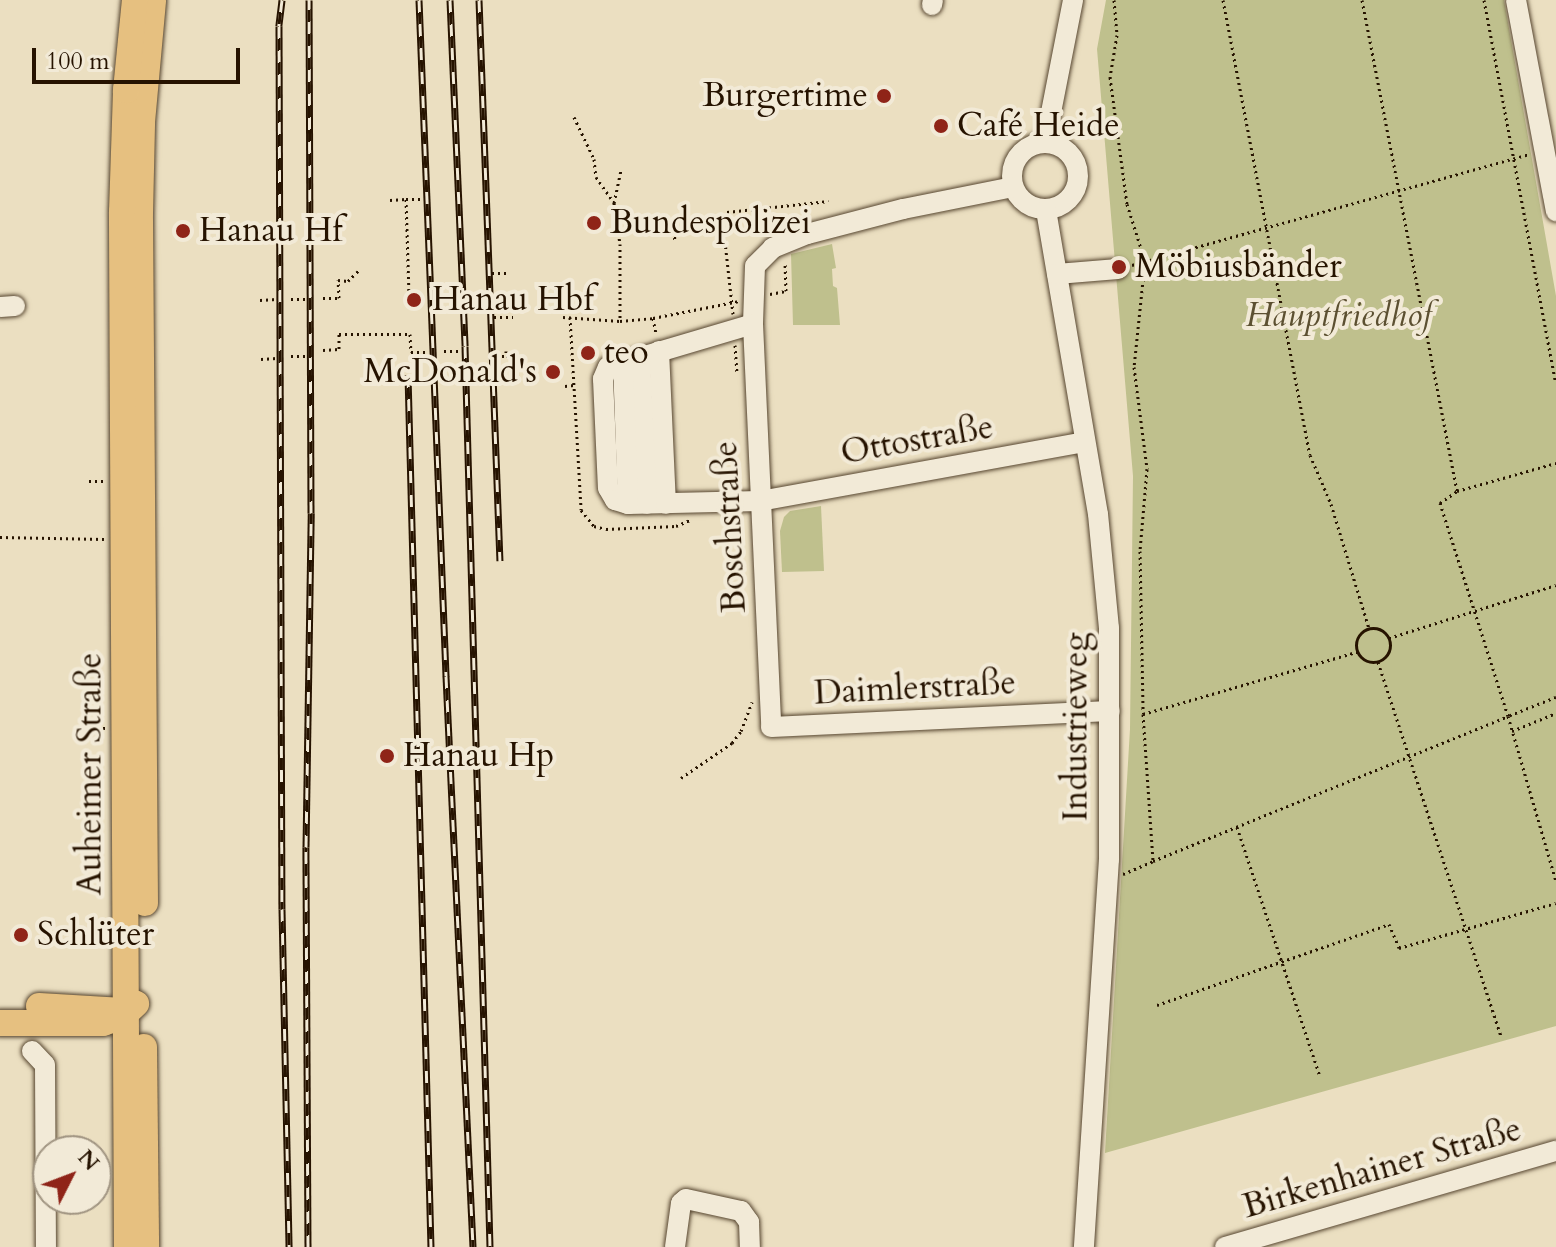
<!DOCTYPE html>
<html>
<head>
<meta charset="utf-8">
<style>
	body { margin:0 }
	#map { position:relative; width:1556px; height:1247px; overflow:hidden; background:#ebdfc1; font-family:Cardo,serif }
	div>[style] { position:absolute }
	.green>* { inset:0; background:#bfc08d }
	.path>* { height:3px; margin-top:-1.5px; transform-origin:0; background:repeating-linear-gradient(90deg,#261300 0 2px,transparent 0 6px) }
	.path>.ring { margin:-1.5px; padding:0; box-sizing:content-box; background:none; border:3px solid #261300; border-radius:50% }
	.roads { filter:drop-shadow(0 0 2px #574630) drop-shadow(0 0 2px #574630) }
	.minor>* { height:20px; margin:-10px; padding:0 10px; transform-origin:10px; border-radius:10px; background:#f2ead7 }
	.minor>.ring { margin:-10px; padding:0; box-sizing:content-box; background:none; border:20px solid #f2ead7; border-radius:50% }
	.major>* { height:26px; margin:-13px; padding:0 13px; transform-origin:13px; border-radius:13px; background:#e6c080 }
	.rail>* { height:7px; margin-top:-3.5px; transform-origin:0; background:repeating-linear-gradient(90deg,#f2ead7 0 12px,#261300 0 24px); box-sizing:border-box; border-block:2px solid #261300 }
	.dots>* { width:22px; height:22px; translate:-50% -50%; box-sizing:border-box; border:4px solid #f2ead7; border-radius:50% }
	span { translate:-50% -50%; white-space:nowrap; text-align:center; line-height:1.15; -webkit-text-stroke:8px #f2ead7; paint-order:stroke }
	.poi-label { font-size:34px; color:#261300 }
	.right { translate:-100% -50%; text-align:right }
	.left { translate:0 -50%; text-align:left }
	.park-label { font-size:34px; color:#5c5031; font-style:italic }
	.street-label { font-size:34px; color:#261300 }
	.north { position:absolute; left:32px; top:1135px; width:80px; height:80px; box-sizing:border-box; background:#f2ead7; border:2px solid #a09481; border-radius:50%; rotate:48deg; font-size:22px; font-weight:700; line-height:32px; text-align:center; color:#261300 }
	.north::after { content:''; display:block; margin:auto; width:28px; height:36px; background:#8f2418; clip-path:polygon(50% 0,100% 100%,50% 72%,0 100%) }
	.scale { position:absolute; left:32px; top:48px; width:208px; height:36px; box-sizing:border-box; border:4px solid #261300; border-top:0; padding-left:10px; font-size:24px; line-height:28px; white-space:nowrap; color:#261300; -webkit-text-stroke:6px #f2ead7; paint-order:stroke }
</style>
</head>
<body>
<div id="map">
	<div class="green">
		<div style="clip-path:polygon(1106px 0,1504px 0,1556px 296px,1556px 1026px,1105px 1153px,1130px 729px,1133px 476px,1097px 49px)"></div>
		<div style="clip-path:polygon(832px 244px,836px 268px,832px 269px,833px 286px,837px 288px,840px 325px,793px 325px,791px 254px)"></div>
		<div style="clip-path:polygon(821px 506px,824px 571px,782px 572px,780px 531px,784px 517px,790px 511px)"></div>
	</div>
	<div class="path">
		<div style="left:1114px;top:0;width:35px;rotate:85deg"></div>
		<div style="left:1117px;top:35px;width:43px;rotate:99.5deg"></div>
		<div style="left:1110px;top:77px;width:128px;rotate:82.4deg"></div>
		<div style="left:1127px;top:204px;width:60px;rotate:72.5deg"></div>
		<div style="left:1145px;top:261px;width:107px;rotate:95.9deg"></div>
		<div style="left:1134px;top:367px;width:103px;rotate:82.7deg"></div>
		<div style="left:1147px;top:469px;width:82px;rotate:94.9deg"></div>
		<div style="left:1140px;top:551px;width:163px;rotate:88.9deg"></div>
		<div style="left:1143px;top:714px;width:147px;rotate:86.1deg"></div>
		<div style="left:1153px;top:861px;width:383px;rotate:-22.2deg"></div>
		<div style="left:1508px;top:716px;width:224px;rotate:-107.7deg"></div>
		<div style="left:1440px;top:503px;width:21px;rotate:-35deg"></div>
		<div style="left:1223px;top:0;width:463px;rotate:79.2deg"></div>
		<div style="left:1310px;top:455px;width:53px;rotate:66.8deg"></div>
		<div style="left:1331px;top:504px;width:130px;rotate:73deg"></div>
		<div style="left:1362px;top:0;width:500px;rotate:79.05deg"></div>
		<div style="left:1457px;top:491px;width:103px;rotate:-15.8deg"></div>
		<div style="left:1484px;top:0;width:390px;rotate:79.4deg"></div>
		<div style="left:574px;top:117px;width:47px;rotate:64.5deg"></div>
		<div style="left:594px;top:159px;width:18px;rotate:84deg"></div>
		<div style="left:596px;top:177px;width:32px;rotate:55deg"></div>
		<div style="left:614px;top:203px;width:41px;rotate:81.7deg"></div>
		<div style="left:620px;top:244px;width:77px;rotate:90deg"></div>
		<div style="left:406px;top:199px;width:14px"></div>
		<div style="left:390px;top:200px;width:16px;rotate:-4deg"></div>
		<div style="left:406px;top:199px;width:98px;rotate:88.2deg"></div>
		<div style="left:409px;top:297px;width:15px;rotate:-4deg"></div>
		<div style="left:614px;top:203px;width:33px;rotate:-78deg"></div>
		<div style="left:674px;top:219px;width:23px;rotate:88deg"></div>
		<div style="left:1132px;top:265px;width:412px;rotate:-15.6deg"></div>
		<div style="left:492px;top:273px;width:18px"></div>
		<div style="left:770px;top:294px;width:16px;rotate:-11deg"></div>
		<div style="left:786px;top:291px;width:29px;rotate:-92deg"></div>
		<div style="left:442px;top:295px;width:15px;rotate:-4deg"></div>
		<div style="left:323px;top:298px;width:16px"></div>
		<div style="left:339px;top:298px;width:18px;rotate:-93deg"></div>
		<div style="left:338px;top:280px;width:10px;rotate:6deg"></div>
		<div style="left:348px;top:281px;width:16px;rotate:-45deg"></div>
		<div style="left:291px;top:299px;width:16px"></div>
		<div style="left:260px;top:300px;width:17px;rotate:-3deg"></div>
		<div style="left:733px;top:314px;width:73px;rotate:-96.3deg"></div>
		<div style="left:725px;top:241px;width:29px;rotate:-86deg"></div>
		<div style="left:727px;top:212px;width:102px;rotate:-6.2deg"></div>
		<div style="left:494px;top:317px;width:19px"></div>
		<div style="left:563px;top:317px;width:57px;rotate:4deg"></div>
		<div style="left:620px;top:321px;width:33px;rotate:-5deg"></div>
		<div style="left:653px;top:318px;width:88px;rotate:-11.2deg"></div>
		<div style="left:570px;top:317px;width:193px;rotate:86.7deg"></div>
		<div style="left:581px;top:510px;width:21px;rotate:51deg"></div>
		<div style="left:594px;top:526px;width:12px;rotate:14deg"></div>
		<div style="left:606px;top:529px;width:70px;rotate:-2.5deg"></div>
		<div style="left:676px;top:526px;width:15px;rotate:-23deg"></div>
		<div style="left:653px;top:318px;width:16px;rotate:79deg"></div>
		<div style="left:735px;top:345px;width:28px;rotate:86deg"></div>
		<div style="left:323px;top:350px;width:16px;rotate:-4deg"></div>
		<div style="left:339px;top:349px;width:15px;rotate:-90deg"></div>
		<div style="left:339px;top:334px;width:71px"></div>
		<div style="left:410px;top:334px;width:18px;rotate:87deg"></div>
		<div style="left:411px;top:352px;width:15px"></div>
		<div style="left:444px;top:351px;width:15px"></div>
		<div style="left:506px;top:351px;width:5px;rotate:90deg"></div>
		<div style="left:506px;top:356px;width:9px;rotate:-6deg"></div>
		<div style="left:291px;top:356px;width:17px"></div>
		<div style="left:496px;top:356px;width:10px"></div>
		<div style="left:261px;top:359px;width:16px;rotate:-4deg"></div>
		<div style="left:565px;top:386px;width:9px;rotate:-6deg"></div>
		<div style="left:89px;top:481px;width:17px"></div>
		<div style="left:0;top:537px;width:104px;rotate:1.1deg"></div>
		<div class="ring" style="left:1356px;top:628px;width:31px;height:31px"></div>
		<div style="left:1389px;top:638px;width:175px;rotate:-17.6deg"></div>
		<div style="left:1378px;top:662px;width:394px;rotate:71.8deg"></div>
		<div style="left:1556px;top:697px;width:52px;rotate:158.4deg"></div>
		<div style="left:1508px;top:716px;width:172px;rotate:73.8deg"></div>
		<div style="left:1143px;top:714px;width:223px;rotate:-16.2deg"></div>
		<div style="left:91px;top:728px;width:16px"></div>
		<div style="left:1512px;top:731px;width:48px;rotate:-22.2deg"></div>
		<div style="left:681px;top:778px;width:62px;rotate:-34.5deg"></div>
		<div style="left:732px;top:743px;width:15px;rotate:-53deg"></div>
		<div style="left:741px;top:731px;width:31px;rotate:-69deg"></div>
		<div style="left:1237px;top:827px;width:263px;rotate:71.6deg"></div>
		<div style="left:1123px;top:874px;width:33px;rotate:-23deg"></div>
		<div style="left:1157px;top:1005px;width:246px;rotate:-19.2deg"></div>
		<div style="left:1389px;top:924px;width:26px;rotate:67deg"></div>
		<div style="left:1399px;top:948px;width:163px;rotate:-16deg"></div>
	</div>
	<div class="roads">
		<div class="minor">
			<div style="left:1516px;top:0;width:215px;rotate:79.3deg"></div>
			<div style="left:932px;top:5px;width:5px;rotate:-79deg"></div>
			<div class="ring" style="left:1012px;top:143px;width:46px;height:46px"></div>
			<div style="left:1045px;top:143px;width:146px;rotate:-78.9deg"></div>
			<div style="left:1013px;top:187px;width:112px;rotate:168.7deg"></div>
			<div style="left:903px;top:209px;width:99px;rotate:165.4deg"></div>
			<div style="left:807px;top:234px;width:37px;rotate:158deg"></div>
			<div style="left:773px;top:248px;width:25px;rotate:135deg"></div>
			<div style="left:755px;top:266px;width:58px;rotate:92deg"></div>
			<div style="left:753px;top:324px;width:403px;rotate:87.4deg"></div>
			<div style="left:771px;top:727px;width:339px;rotate:-2.7deg"></div>
			<div style="left:1046px;top:210px;width:308px;rotate:80.3deg"></div>
			<div style="left:1098px;top:514px;width:115px;rotate:84.5deg"></div>
			<div style="left:1109px;top:628px;width:231px;rotate:90deg"></div>
			<div style="left:1109px;top:859px;width:389px;rotate:93.7deg"></div>
			<div style="left:1057px;top:274px;width:61px;rotate:-4.7deg"></div>
			<div style="left:0;top:307px;width:15px;rotate:-4deg"></div>
			<div style="left:753px;top:324px;width:151px;rotate:163.5deg"></div>
			<div style="left:608px;top:367px;width:13px;rotate:113deg"></div>
			<div style="left:603px;top:379px;width:109px;rotate:87.4deg"></div>
			<div style="left:608px;top:488px;width:14px;rotate:60deg"></div>
			<div style="left:615px;top:500px;width:14px;rotate:17deg"></div>
			<div style="left:628px;top:504px;width:132px;rotate:-1.3deg"></div>
			<div style="left:760px;top:501px;width:330px;rotate:-10.3deg"></div>
			<div style="left:659px;top:351px;width:153px;rotate:87.4deg"></div>
			<div style="left:640px;top:357px;width:147px;rotate:87.3deg"></div>
			<div style="left:623px;top:362px;width:142px;rotate:88deg"></div>
			<div style="left:32px;top:1051px;width:19px;rotate:47deg"></div>
			<div style="left:45px;top:1065px;width:182px;rotate:89.7deg"></div>
			<div style="left:675px;top:1247px;width:44px;rotate:-82.2deg"></div>
			<div style="left:681px;top:1203px;width:6px;rotate:-39deg"></div>
			<div style="left:686px;top:1199px;width:56px;rotate:12.3deg"></div>
			<div style="left:741px;top:1211px;width:14px;rotate:54deg"></div>
			<div style="left:749px;top:1222px;width:25px;rotate:88deg"></div>
			<div style="left:1225px;top:1247px;width:345px;rotate:-16.2deg"></div>
		</div>
		<div class="major">
			<div style="left:145px;top:903px;width:690px;rotate:-90.42deg"></div>
			<div style="left:140px;top:213px;width:91px;rotate:-88.7deg"></div>
			<div style="left:142px;top:122px;width:122px;rotate:-84.8deg"></div>
			<div style="left:39px;top:1006px;width:84px;rotate:3.4deg"></div>
			<div style="left:0;top:1023px;width:103px"></div>
			<div style="left:103px;top:1023px;width:21px;rotate:-19deg"></div>
			<div style="left:123px;top:1016px;width:18px;rotate:-43deg"></div>
			<div style="left:144px;top:1047px;width:200px;rotate:89.4deg"></div>
			<div style="left:127px;top:1247px;width:1035px;rotate:-90.28deg"></div>
			<div style="left:122px;top:212px;width:122px;rotate:-88.1deg"></div>
			<div style="left:126px;top:90px;width:90px;rotate:-84.3deg"></div>
		</div>
	</div>
	<div class="rail">
		<div style="left:282px;top:0;width:26px;rotate:97deg"></div>
		<div style="left:279px;top:26px;width:883px;rotate:89.81deg"></div>
		<div style="left:282px;top:909px;width:338px;rotate:88.8deg"></div>
		<div style="left:419px;top:0;width:677px;rotate:87.71deg"></div>
		<div style="left:446px;top:676px;width:572px;rotate:87.29deg"></div>
		<div style="left:450px;top:0;width:346px;rotate:87.5deg"></div>
		<div style="left:465px;top:346px;width:901px;rotate:88.41deg"></div>
		<div style="left:479px;top:0;width:561px;rotate:87.86deg"></div>
		<div style="left:408px;top:375px;width:872px;rotate:88.49deg"></div>
		<div style="left:308px;top:1247px;width:400px;rotate:-90.3deg"></div>
		<div style="left:306px;top:847px;width:334px;rotate:-89.1deg"></div>
		<div style="left:311px;top:513px;width:513px;rotate:-90.22deg"></div>
	</div>
	<div class="dots">
		<div style="left:884px;top:96px;background:#8f2418"></div>
		<div style="left:941px;top:126px;background:#8f2418"></div>
		<div style="left:594px;top:223px;background:#8f2418"></div>
		<div style="left:183px;top:231px;background:#8f2418"></div>
		<div style="left:1119px;top:267px;background:#8f2418"></div>
		<div style="left:414px;top:300px;background:#8f2418"></div>
		<div style="left:588px;top:353px;background:#8f2418"></div>
		<div style="left:553px;top:372px;background:#8f2418"></div>
		<div style="left:387px;top:756px;background:#8f2418"></div>
		<div style="left:21px;top:935px;background:#8f2418"></div>
	</div>
	<div class="poi-label">
		<span class="right" style="left:868px;top:96px">Burgertime</span>
		<span class="left" style="left:957px;top:126px">Café Heide</span>
		<span class="left" style="left:610px;top:223px">Bundespolizei</span>
		<span class="left" style="left:199px;top:231px">Hanau Hf</span>
		<span class="left" style="left:1135px;top:267px">Möbiusbänder</span>
		<span class="left" style="left:432px;top:300px">Hanau Hbf</span>
		<span class="left" style="left:604px;top:353px">teo</span>
		<span class="right" style="left:537px;top:372px">McDonald's</span>
		<span class="left" style="left:403px;top:756px">Hanau Hp</span>
		<span class="left" style="left:37px;top:935px">Schlüter</span>
	</div>
	<div class="park-label">
		<span style="left:1339px;top:316px">Hauptfriedhof</span>
	</div>
	<div class="street-label">
		<span style="left:917px;top:440px;rotate:-10deg">Ottostraße</span>
		<span style="left:730px;top:527px;rotate:-93deg">Boschstraße</span>
		<span style="left:915px;top:688px;rotate:-3deg">Daimlerstraße</span>
		<span style="left:1076px;top:727px;rotate:-90deg">Industrieweg</span>
		<span style="left:90px;top:774px;rotate:-90deg">Auheimer Straße</span>
		<span style="left:1382px;top:1168px;rotate:-16deg">Birkenhainer Straße</span>
	</div>
	<div class="north">N</div>
	<div class="scale">100 m</div>
</div>
</body>
</html>
